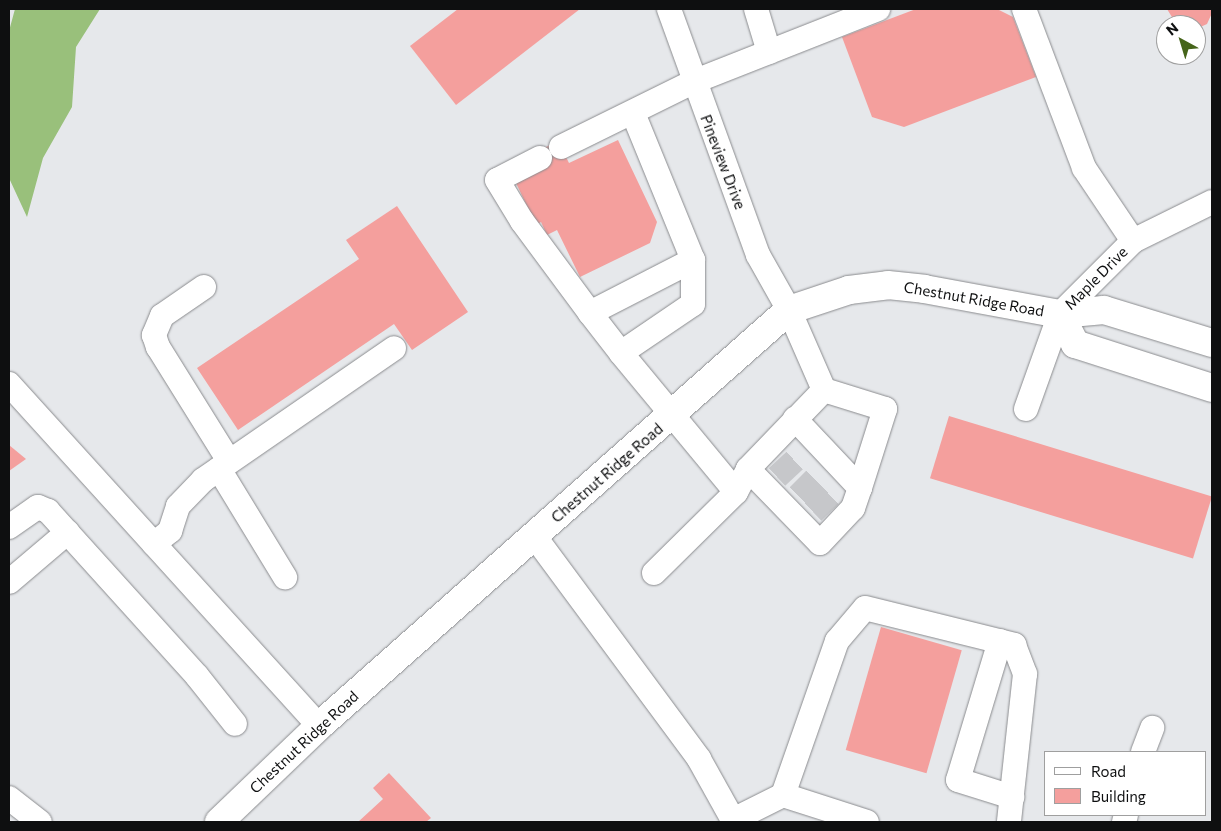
<!DOCTYPE html>
<html>
<head>
<meta charset="utf-8">
<style>
	body { margin:0 }
	#map { position:relative; width:1221px; height:831px; overflow:hidden; background:#e6e8eb; font-family:Commissioner,sans-serif }
	div>[style] { position:absolute }
	.forest>* { inset:0; background:#99c07b }
	.building>* { inset:0; background:#f49f9d; transform-origin:0 0 }
	.minor-tunnel>* { height:24px; margin-top:-12px; transform-origin:0; background:repeating-linear-gradient(90deg,#c6c7ca 0 24px,transparent 0 36px) }
	.roads { filter:drop-shadow(0 0 1px #8a8b8e) drop-shadow(0 0 1px #8a8b8e) }
	.minor>* { height:24px; margin:-12px; padding:0 12px; transform-origin:12px; border-radius:12px; background:#fff }
	.major>* { height:28px; margin:-14px; padding:0 14px; transform-origin:14px; border-radius:14px; background:#fff }
	span { translate:-50% -50%; white-space:nowrap; text-align:center; line-height:1.15; -webkit-text-stroke:5px #fff; paint-order:stroke }
	.street-label { font-size:15px; color:#0e0f10 }
	.frame { position:absolute; inset:0; border:10px solid #0e0f10; pointer-events:none }
	.legend { position:absolute; left:1044px; top:751px; width:162px; height:65px; box-sizing:border-box; background:#fff; border:1px solid #9f9f9f; margin:0; padding:6px 9px; list-style:none; font-size:15px; color:#0e0f10 }
	.legend li { display:flex; align-items:center; gap:10px; height:25px }
	.legend b { width:25px; border:1px solid #9f9f9f }
	.north { position:absolute; left:1156px; top:15px; width:50px; height:50px; box-sizing:border-box; background:#fff; border:1px solid #9f9f9f; border-radius:50%; rotate:321deg; font-size:14px; font-weight:700; line-height:20px; text-align:center; color:#0e0f10 }
	.north::after { content:''; display:block; margin:auto; width:18px; height:22px; background:#46651a; clip-path:polygon(50% 0,100% 100%,50% 72%,0 100%) }
</style>
</head>
<body>
<div id="map">
	<div class="forest">
		<div style="clip-path:polygon(15px 9px,100px 9px,76px 47px,72px 107px,43px 158px,27px 217px,9px 178px,9px 31px)"></div>
	</div>
	<div class="building">
		<div style="clip-path:polygon(458px 9px,580px 9px,456px 105px,410px 46px)"></div>
		<div style="clip-path:polygon(916px 9px,997px 9px,1013px 17px,1036px 77px,904px 127px,872px 117px,842px 37px)"></div>
		<div style="clip-path:polygon(1167px 9px,1212px 9px,1212px 13px,1207px 24px,1196px 29px,1196px 25px,1175px 22px)"></div>
		<div style="clip-path:polygon(618px 140px,657px 222px,650px 243px,580px 277px,557px 230px,547px 235px,541px 222px,536px 225px,516px 183px,546px 168px,538px 151px,558px 141px,569px 163px)"></div>
		<div style="clip-path:polygon(397px 206px,468px 312px,412px 350px,394px 324px,238px 430px,197px 368px,359px 259px,346px 240px)"></div>
		<div style="left:949px;top:416px;width:275px;height:65px;rotate:17deg"></div>
		<div style="clip-path:polygon(9px 445px,26px 459px,9px 471px)"></div>
		<div style="left:881px;top:627px;width:84px;height:128px;rotate:16deg"></div>
		<div style="clip-path:polygon(389px 773px,431px 818px,426px 822px,358px 822px,383px 799px,373px 788px)"></div>
	</div>
	<div class="minor-tunnel">
		<div style="left:777px;top:477px;width:33px;rotate:-43deg"></div>
		<div style="left:798px;top:496px;width:31px;rotate:-45deg"></div>
		<div style="left:813px;top:512px;width:32px;rotate:-44deg"></div>
	</div>
	<div class="roads">
		<div class="minor">
			<div style="left:756px;top:9px;width:45px;rotate:73.2deg"></div>
			<div style="left:1024px;top:9px;width:170px;rotate:69.3deg"></div>
			<div style="left:1084px;top:168px;width:88px;rotate:56.1deg"></div>
			<div style="left:633px;top:113px;width:159px;rotate:67.8deg"></div>
			<div style="left:693px;top:260px;width:44px;rotate:90deg"></div>
			<div style="left:693px;top:304px;width:87px;rotate:145.8deg"></div>
			<div style="left:621px;top:353px;width:51px;rotate:-127.8deg"></div>
			<div style="left:590px;top:313px;width:116px;rotate:-27.2deg"></div>
			<div style="left:561px;top:147px;width:147px;rotate:-26.2deg"></div>
			<div style="left:693px;top:82px;width:199px;rotate:-21.5deg"></div>
			<div style="left:540px;top:158px;width:48px;rotate:152.9deg"></div>
			<div style="left:497px;top:180px;width:48px;rotate:58.6deg"></div>
			<div style="left:522px;top:221px;width:114px;rotate:53.5deg"></div>
			<div style="left:204px;top:287px;width:51px;rotate:145.4deg"></div>
			<div style="left:162px;top:316px;width:21px;rotate:113deg"></div>
			<div style="left:154px;top:335px;width:13px;rotate:72deg"></div>
			<div style="left:158px;top:347px;width:134px;rotate:58.1deg"></div>
			<div style="left:621px;top:353px;width:180px;rotate:50.4deg"></div>
			<div style="left:736px;top:492px;width:26px;rotate:-62deg"></div>
			<div style="left:748px;top:469px;width:110px;rotate:-46.1deg"></div>
			<div style="left:824px;top:390px;width:87px;rotate:-113.6deg"></div>
			<div style="left:789px;top:310px;width:63px;rotate:-119.4deg"></div>
			<div style="left:758px;top:255px;width:262px;rotate:-109.9deg"></div>
			<div style="left:9px;top:384px;width:462px;rotate:47.8deg"></div>
			<div style="left:824px;top:390px;width:64px;rotate:17.3deg"></div>
			<div style="left:885px;top:409px;width:83px;rotate:107.6deg"></div>
			<div style="left:1026px;top:409px;width:101px;rotate:-70.3deg"></div>
			<div style="left:1060px;top:314px;width:103px;rotate:-45deg"></div>
			<div style="left:1133px;top:241px;width:88px;rotate:-26.3deg"></div>
			<div style="left:219px;top:469px;width:127px;rotate:58.6deg"></div>
			<div style="left:748px;top:469px;width:103px;rotate:45.8deg"></div>
			<div style="left:820px;top:543px;width:48px;rotate:-46.7deg"></div>
			<div style="left:853px;top:508px;width:21px;rotate:-71deg"></div>
			<div style="left:860px;top:488px;width:95px;rotate:-133.3deg"></div>
			<div style="left:9px;top:527px;width:35px;rotate:-35deg"></div>
			<div style="left:38px;top:507px;width:11px;rotate:22deg"></div>
			<div style="left:48px;top:511px;width:222px;rotate:47.9deg"></div>
			<div style="left:197px;top:676px;width:61px;rotate:51.6deg"></div>
			<div style="left:535px;top:537px;width:276px;rotate:53.5deg"></div>
			<div style="left:699px;top:759px;width:72px;rotate:60.9deg"></div>
			<div style="left:154px;top:544px;width:21px;rotate:-39deg"></div>
			<div style="left:170px;top:531px;width:26px;rotate:-72deg"></div>
			<div style="left:178px;top:506px;width:36px;rotate:-46deg"></div>
			<div style="left:203px;top:480px;width:232px;rotate:-34.6deg"></div>
			<div style="left:654px;top:573px;width:115px;rotate:-44.6deg"></div>
			<div style="left:9px;top:582px;width:77px;rotate:-40.3deg"></div>
			<div style="left:1000px;top:641px;width:145px;rotate:106.8deg"></div>
			<div style="left:958px;top:780px;width:57px;rotate:17.5deg"></div>
			<div style="left:1143px;top:752px;width:26px;rotate:-69deg"></div>
			<div style="left:783px;top:795px;width:163px;rotate:-70.7deg"></div>
			<div style="left:837px;top:641px;width:43px;rotate:-49.7deg"></div>
			<div style="left:865px;top:608px;width:154px;rotate:13.9deg"></div>
			<div style="left:1014px;top:645px;width:31px;rotate:69deg"></div>
			<div style="left:1025px;top:674px;width:149px;rotate:96.2deg"></div>
			<div style="left:9px;top:798px;width:39px;rotate:38deg"></div>
			<div style="left:733px;top:820px;width:56px;rotate:-26.6deg"></div>
			<div style="left:783px;top:795px;width:88px;rotate:17.8deg"></div>
			<div style="left:1124px;top:822px;width:7px;rotate:-74deg"></div>
		</div>
		<div class="major">
			<div style="left:1060px;top:314px;width:34px;rotate:63deg"></div>
			<div style="left:1075px;top:344px;width:144px;rotate:17.8deg"></div>
			<div style="left:219px;top:822px;width:139px;rotate:-43.8deg"></div>
			<div style="left:319px;top:726px;width:628px;rotate:-41.51deg"></div>
			<div style="left:789px;top:310px;width:63px;rotate:-18.4deg"></div>
			<div style="left:849px;top:290px;width:39px;rotate:-7deg"></div>
			<div style="left:888px;top:285px;width:36px;rotate:6deg"></div>
			<div style="left:924px;top:289px;width:138px;rotate:10.4deg"></div>
			<div style="left:1060px;top:314px;width:44px;rotate:-5.2deg"></div>
			<div style="left:1104px;top:310px;width:113px;rotate:17deg"></div>
		</div>
	</div>
	<div class="street-label">
		<span style="left:723px;top:162px;rotate:69deg">Pineview Drive</span>
		<span style="left:1096px;top:278px;rotate:-45deg">Maple Drive</span>
		<span style="left:974px;top:299px;rotate:10deg">Chestnut Ridge Road</span>
		<span style="left:607px;top:473px;rotate:-41deg">Chestnut Ridge Road</span>
		<span style="left:304px;top:742px;rotate:-43deg">Chestnut Ridge Road</span>
	</div>
	<div class="frame"></div>
	<ul class="legend">
	<li><b style="height:6px;background:#fff"></b>Road</li>
	<li><b style="height:14px;background:#f49f9d"></b>Building</li>
	</ul>
	<div class="north">N</div>
</div>
</body>
</html>
